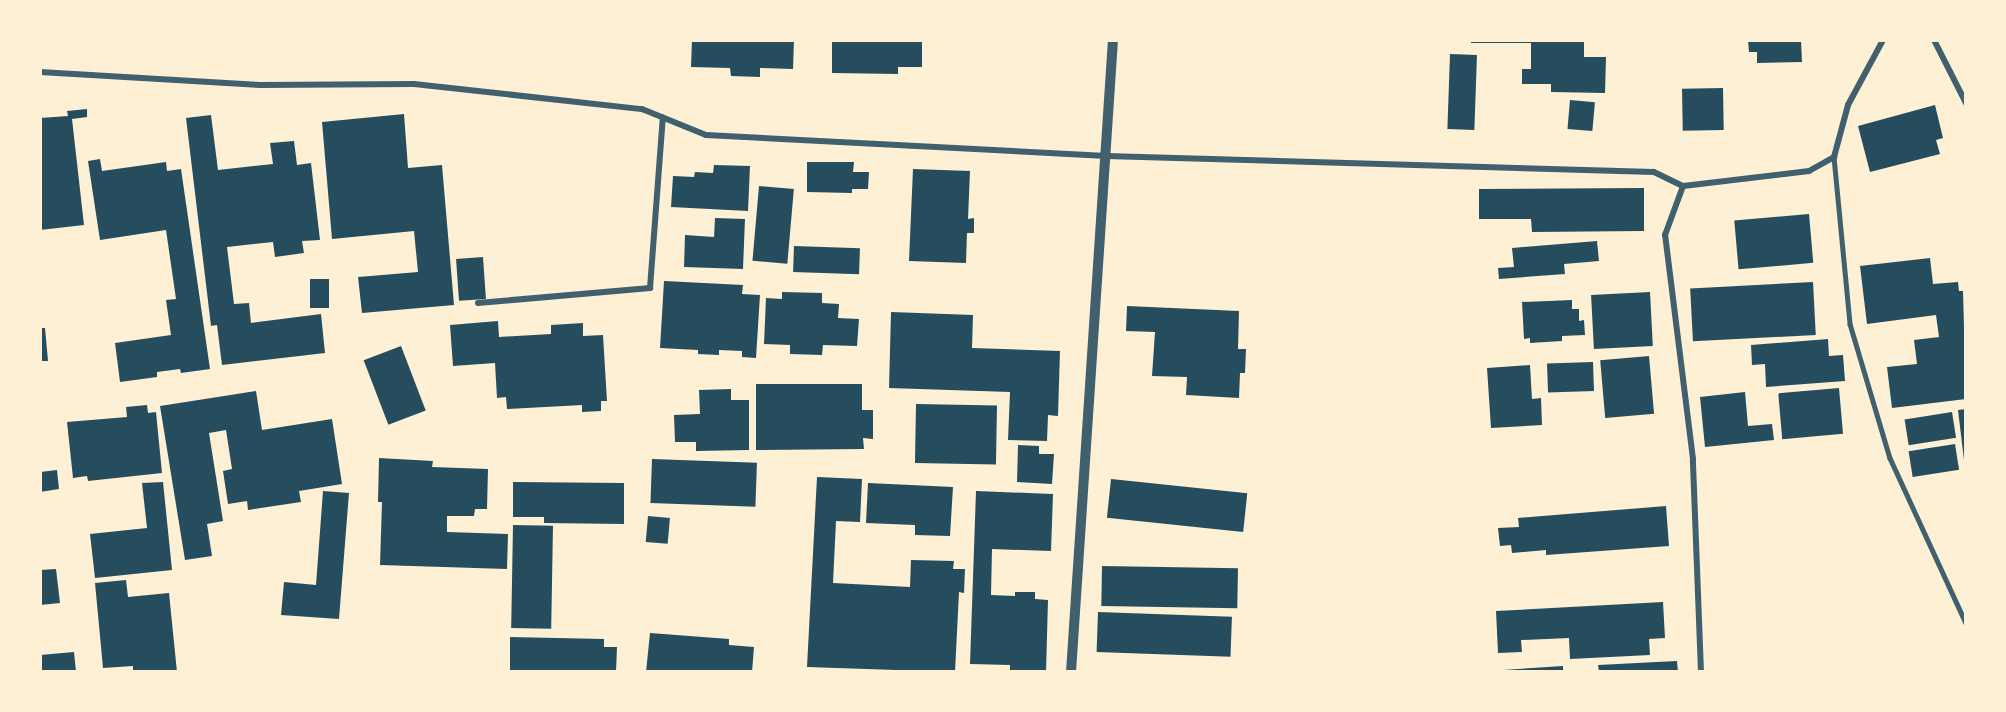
<!DOCTYPE html>
<html>
<head>
<meta charset="utf-8">
<style>
	body { margin:0 }
	#map { position:relative; width:2006px; height:712px; overflow:hidden; background:#fdf0d5; font-family:Commissioner,sans-serif }
	div>[style] { position:absolute }
	.building>* { inset:0; background:#264d5e; transform-origin:0 0 }
	.service>* { height:4.5px; margin:-2.25px; padding:0 2.25px; transform-origin:2.25px; border-radius:2.25px; background:#3f606c }
	.minor>* { height:6px; margin:-3px; padding:0 3px; transform-origin:3px; border-radius:3px; background:#3f606c }
	.tertiary>* { height:10px; margin:-5px; padding:0 5px; transform-origin:5px; border-radius:5px; background:#3f606c }
	span { translate:-50% -50%; white-space:nowrap; text-align:center; line-height:1.15; -webkit-text-stroke:6px #fdf0d5; paint-order:stroke }
	.frame { position:absolute; inset:0; border:42px solid #fdf0d5; pointer-events:none }
</style>
</head>
<body>
<div id="map">
	<div class="building">
		<div style="clip-path:polygon(692px 40px,794px 40px,793px 69px,760px 68px,760px 77px,731px 76px,730px 68px,691px 67px)"></div>
		<div style="clip-path:polygon(832px 40px,922px 40px,922px 67px,898px 67px,898px 74px,832px 73px)"></div>
		<div style="clip-path:polygon(1471px 40px,1584px 40px,1584px 57px,1606px 57px,1605px 93px,1551px 92px,1551px 84px,1522px 84px,1522px 69px,1531px 69px,1531px 43px,1471px 43px)"></div>
		<div style="clip-path:polygon(1748px 40px,1801px 40px,1802px 62px,1757px 63px,1757px 52px,1749px 52px)"></div>
		<div style="left:1450px;top:54px;width:27px;height:75px;rotate:2deg"></div>
		<div style="left:1723px;top:88px;width:42px;height:41px;rotate:89deg"></div>
		<div style="left:1570px;top:100px;width:25px;height:29px;rotate:5deg"></div>
		<div style="clip-path:polygon(1935px 105px,1943px 138px,1936px 140px,1940px 154px,1870px 172px,1858px 126px)"></div>
		<div style="clip-path:polygon(87px 109px,87px 117px,72px 119px,84px 225px,40px 230px,40px 118px,68px 116px,67px 111px)"></div>
		<div style="clip-path:polygon(404px 114px,408px 168px,442px 165px,454px 305px,362px 313px,358px 277px,418px 272px,414px 231px,332px 239px,322px 122px)"></div>
		<div style="clip-path:polygon(211px 115px,218px 170px,273px 164px,270px 143px,294px 141px,297px 165px,311px 163px,320px 240px,302px 241px,304px 253px,275px 257px,273px 242px,227px 247px,234px 304px,249px 303px,251px 323px,321px 314px,325px 353px,222px 365px,217px 325px,211px 326px,186px 118px)"></div>
		<div style="clip-path:polygon(100px 159px,102px 171px,166px 162px,167px 171px,181px 169px,210px 369px,181px 373px,180px 369px,157px 372px,157px 377px,120px 382px,115px 343px,171px 335px,166px 300px,176px 299px,166px 230px,100px 240px,88px 161px)"></div>
		<div style="clip-path:polygon(807px 162px,854px 162px,853px 172px,869px 172px,868px 189px,852px 189px,852px 193px,807px 192px)"></div>
		<div style="clip-path:polygon(714px 165px,750px 166px,748px 211px,671px 207px,673px 176px,694px 177px,695px 172px,713px 173px)"></div>
		<div style="clip-path:polygon(913px 169px,970px 171px,968px 219px,974px 218px,974px 233px,967px 233px,966px 263px,909px 261px)"></div>
		<div style="left:759px;top:186px;width:35px;height:75px;rotate:5deg"></div>
		<div style="clip-path:polygon(1644px 188px,1644px 231px,1532px 232px,1531px 219px,1479px 219px,1479px 189px)"></div>
		<div style="left:1809px;top:214px;width:49px;height:75px;rotate:85deg"></div>
		<div style="clip-path:polygon(715px 218px,745px 219px,743px 269px,684px 267px,685px 235px,714px 237px)"></div>
		<div style="clip-path:polygon(1597px 241px,1599px 261px,1564px 264px,1565px 274px,1499px 279px,1498px 268px,1514px 267px,1512px 248px)"></div>
		<div style="left:794px;top:246px;width:66px;height:26px;rotate:2deg"></div>
		<div style="left:483px;top:257px;width:42px;height:27px;rotate:86deg"></div>
		<div style="clip-path:polygon(1930px 258px,1933px 284px,1958px 282px,1959px 291px,1963px 291px,1966px 399px,1892px 408px,1887px 367px,1917px 364px,1914px 340px,1939px 337px,1936px 315px,1867px 324px,1860px 266px)"></div>
		<div style="left:310px;top:279px;width:19px;height:29px"></div>
		<div style="clip-path:polygon(664px 281px,743px 285px,742px 294px,760px 295px,756px 358px,742px 357px,742px 351px,719px 350px,719px 355px,698px 354px,698px 350px,660px 348px)"></div>
		<div style="left:1813px;top:282px;width:53px;height:123px;rotate:87deg"></div>
		<div style="clip-path:polygon(782px 292px,822px 293px,822px 303px,839px 304px,838px 318px,859px 319px,857px 346px,823px 345px,822px 355px,790px 354px,790px 345px,764px 344px,766px 298px,782px 299px)"></div>
		<div style="left:1650px;top:292px;width:54px;height:59px;rotate:87deg"></div>
		<div style="clip-path:polygon(1572px 300px,1572px 309px,1579px 309px,1579px 321px,1584px 320px,1585px 335px,1562px 336px,1562px 341px,1530px 343px,1530px 338px,1524px 339px,1522px 302px)"></div>
		<div style="clip-path:polygon(1127px 306px,1239px 311px,1238px 349px,1246px 349px,1245px 373px,1240px 373px,1239px 398px,1186px 395px,1187px 377px,1152px 376px,1155px 332px,1126px 331px)"></div>
		<div style="clip-path:polygon(891px 312px,973px 315px,972px 348px,1060px 351px,1058px 416px,1048px 415px,1047px 441px,1008px 440px,1010px 392px,889px 388px)"></div>
		<div style="clip-path:polygon(498px 321px,499px 337px,551px 334px,551px 325px,583px 323px,583px 336px,603px 335px,607px 401px,601px 401px,601px 411px,582px 412px,582px 405px,507px 409px,506px 397px,497px 398px,495px 363px,453px 366px,450px 325px)"></div>
		<div style="clip-path:polygon(40px 328px,45px 328px,48px 361px,40px 361px)"></div>
		<div style="clip-path:polygon(1828px 339px,1829px 356px,1843px 355px,1845px 381px,1766px 387px,1765px 364px,1752px 365px,1751px 345px)"></div>
		<div style="left:401px;top:346px;width:69px;height:40px;rotate:69deg"></div>
		<div style="left:1649px;top:356px;width:58px;height:49px;rotate:85deg"></div>
		<div style="left:1593px;top:362px;width:29px;height:46px;rotate:88deg"></div>
		<div style="clip-path:polygon(1530px 365px,1532px 399px,1541px 398px,1542px 425px,1491px 428px,1487px 368px)"></div>
		<div style="clip-path:polygon(756px 384px,862px 384px,862px 410px,873px 410px,873px 439px,863px 438px,864px 449px,756px 450px)"></div>
		<div style="left:1839px;top:388px;width:46px;height:61px;rotate:85deg"></div>
		<div style="clip-path:polygon(731px 389px,731px 400px,749px 400px,749px 450px,696px 451px,696px 442px,675px 442px,674px 415px,700px 414px,699px 390px)"></div>
		<div style="clip-path:polygon(256px 391px,262px 430px,332px 419px,342px 484px,299px 491px,301px 502px,248px 510px,247px 501px,228px 504px,223px 471px,232px 469px,226px 430px,209px 433px,223px 521px,207px 524px,212px 556px,185px 560px,160px 406px)"></div>
		<div style="clip-path:polygon(1745px 392px,1748px 426px,1772px 424px,1774px 440px,1705px 447px,1700px 397px)"></div>
		<div style="left:916px;top:404px;width:81px;height:59px;rotate:1deg"></div>
		<div style="clip-path:polygon(147px 405px,148px 413px,156px 412px,162px 473px,88px 481px,87px 476px,73px 478px,67px 422px,127px 417px,126px 407px)"></div>
		<div style="clip-path:polygon(1966px 409px,1966px 460px,1964px 460px,1958px 410px)"></div>
		<div style="left:1952px;top:412px;width:26px;height:48px;rotate:81deg"></div>
		<div style="left:1955px;top:444px;width:26px;height:47px;rotate:81deg"></div>
		<div style="clip-path:polygon(1018px 445px,1039px 446px,1039px 454px,1054px 454px,1052px 484px,1017px 482px)"></div>
		<div style="clip-path:polygon(379px 458px,433px 461px,432px 467px,488px 469px,487px 509px,475px 509px,474px 516px,447px 516px,447px 532px,508px 534px,507px 569px,380px 565px,382px 502px,378px 502px)"></div>
		<div style="left:652px;top:459px;width:105px;height:44px;rotate:2deg"></div>
		<div style="clip-path:polygon(57px 470px,59px 489px,40px 492px,40px 472px)"></div>
		<div style="clip-path:polygon(817px 477px,862px 479px,860px 522px,836px 521px,833px 583px,910px 587px,911px 560px,954px 561px,953px 569px,965px 569px,964px 593px,959px 592px,955px 672px,807px 667px)"></div>
		<div style="left:1111px;top:479px;width:137px;height:39px;rotate:6deg"></div>
		<div style="clip-path:polygon(163px 482px,172px 570px,95px 578px,90px 534px,147px 528px,142px 483px)"></div>
		<div style="clip-path:polygon(513px 482px,624px 483px,624px 524px,544px 523px,544px 517px,513px 517px)"></div>
		<div style="clip-path:polygon(868px 483px,953px 487px,950px 536px,915px 535px,915px 525px,866px 523px)"></div>
		<div style="clip-path:polygon(323px 491px,349px 493px,339px 619px,281px 615px,284px 582px,316px 585px)"></div>
		<div style="clip-path:polygon(976px 491px,1053px 494px,1051px 551px,992px 549px,991px 595px,1015px 596px,1015px 592px,1035px 592px,1035px 599px,1048px 600px,1046px 672px,1010px 672px,1010px 665px,970px 664px)"></div>
		<div style="clip-path:polygon(1666px 506px,1669px 546px,1546px 555px,1546px 550px,1512px 553px,1511px 545px,1500px 546px,1498px 528px,1519px 527px,1518px 518px)"></div>
		<div style="left:648px;top:516px;width:22px;height:26px;rotate:5deg"></div>
		<div style="left:513px;top:525px;width:40px;height:103px;rotate:1deg"></div>
		<div style="left:1102px;top:566px;width:136px;height:40px;rotate:1deg"></div>
		<div style="clip-path:polygon(56px 569px,60px 603px,40px 605px,40px 570px)"></div>
		<div style="clip-path:polygon(126px 580px,128px 597px,169px 593px,177px 672px,133px 672px,133px 666px,103px 668px,95px 583px)"></div>
		<div style="clip-path:polygon(1663px 602px,1665px 638px,1649px 639px,1650px 655px,1570px 659px,1569px 638px,1521px 640px,1522px 652px,1498px 653px,1496px 611px)"></div>
		<div style="left:1098px;top:612px;width:134px;height:40px;rotate:2deg"></div>
		<div style="clip-path:polygon(650px 633px,729px 639px,729px 645px,754px 647px,752px 672px,646px 672px)"></div>
		<div style="clip-path:polygon(510px 637px,604px 639px,604px 647px,617px 647px,616px 672px,510px 672px)"></div>
		<div style="clip-path:polygon(74px 652px,76px 672px,40px 672px,40px 655px)"></div>
		<div style="clip-path:polygon(1677px 661px,1678px 672px,1599px 672px,1598px 665px)"></div>
		<div style="clip-path:polygon(1563px 666px,1563px 672px,1503px 672px,1503px 670px)"></div>
	</div>
	<div class="service">
		<div style="left:1834px;top:157px;width:168px;rotate:84.5deg"></div>
		<div style="left:1850px;top:324px;width:140px;rotate:73.4deg"></div>
		<div style="left:1890px;top:458px;width:182px;rotate:65.3deg"></div>
	</div>
	<div class="minor">
		<div style="left:1934px;top:40px;width:71px;rotate:63.1deg"></div>
		<div style="left:40px;top:72px;width:221px;rotate:3.4deg"></div>
		<div style="left:261px;top:85px;width:153px;rotate:-0.4deg"></div>
		<div style="left:414px;top:84px;width:229px;rotate:6.3deg"></div>
		<div style="left:642px;top:109px;width:69px;rotate:22.1deg"></div>
		<div style="left:706px;top:135px;width:401px;rotate:3deg"></div>
		<div style="left:1106px;top:156px;width:548px;rotate:1.67deg"></div>
		<div style="left:1654px;top:172px;width:32px;rotate:26deg"></div>
		<div style="left:478px;top:303px;width:173px;rotate:-5deg"></div>
		<div style="left:650px;top:288px;width:171px;rotate:-85.7deg"></div>
		<div style="left:1701px;top:672px;width:213px;rotate:-92.2deg"></div>
		<div style="left:1693px;top:459px;width:226px;rotate:-97.1deg"></div>
		<div style="left:1665px;top:235px;width:52px;rotate:-69.8deg"></div>
		<div style="left:1683px;top:186px;width:127px;rotate:-6.8deg"></div>
		<div style="left:1809px;top:171px;width:29px;rotate:-29deg"></div>
		<div style="left:1834px;top:157px;width:54px;rotate:-74.9deg"></div>
		<div style="left:1848px;top:105px;width:74px;rotate:-61.7deg"></div>
	</div>
	<div class="tertiary">
		<div style="left:1071px;top:672px;width:633px;rotate:-86.2deg"></div>
	</div>
	<div class="frame"></div>
</div>
</body>
</html>
